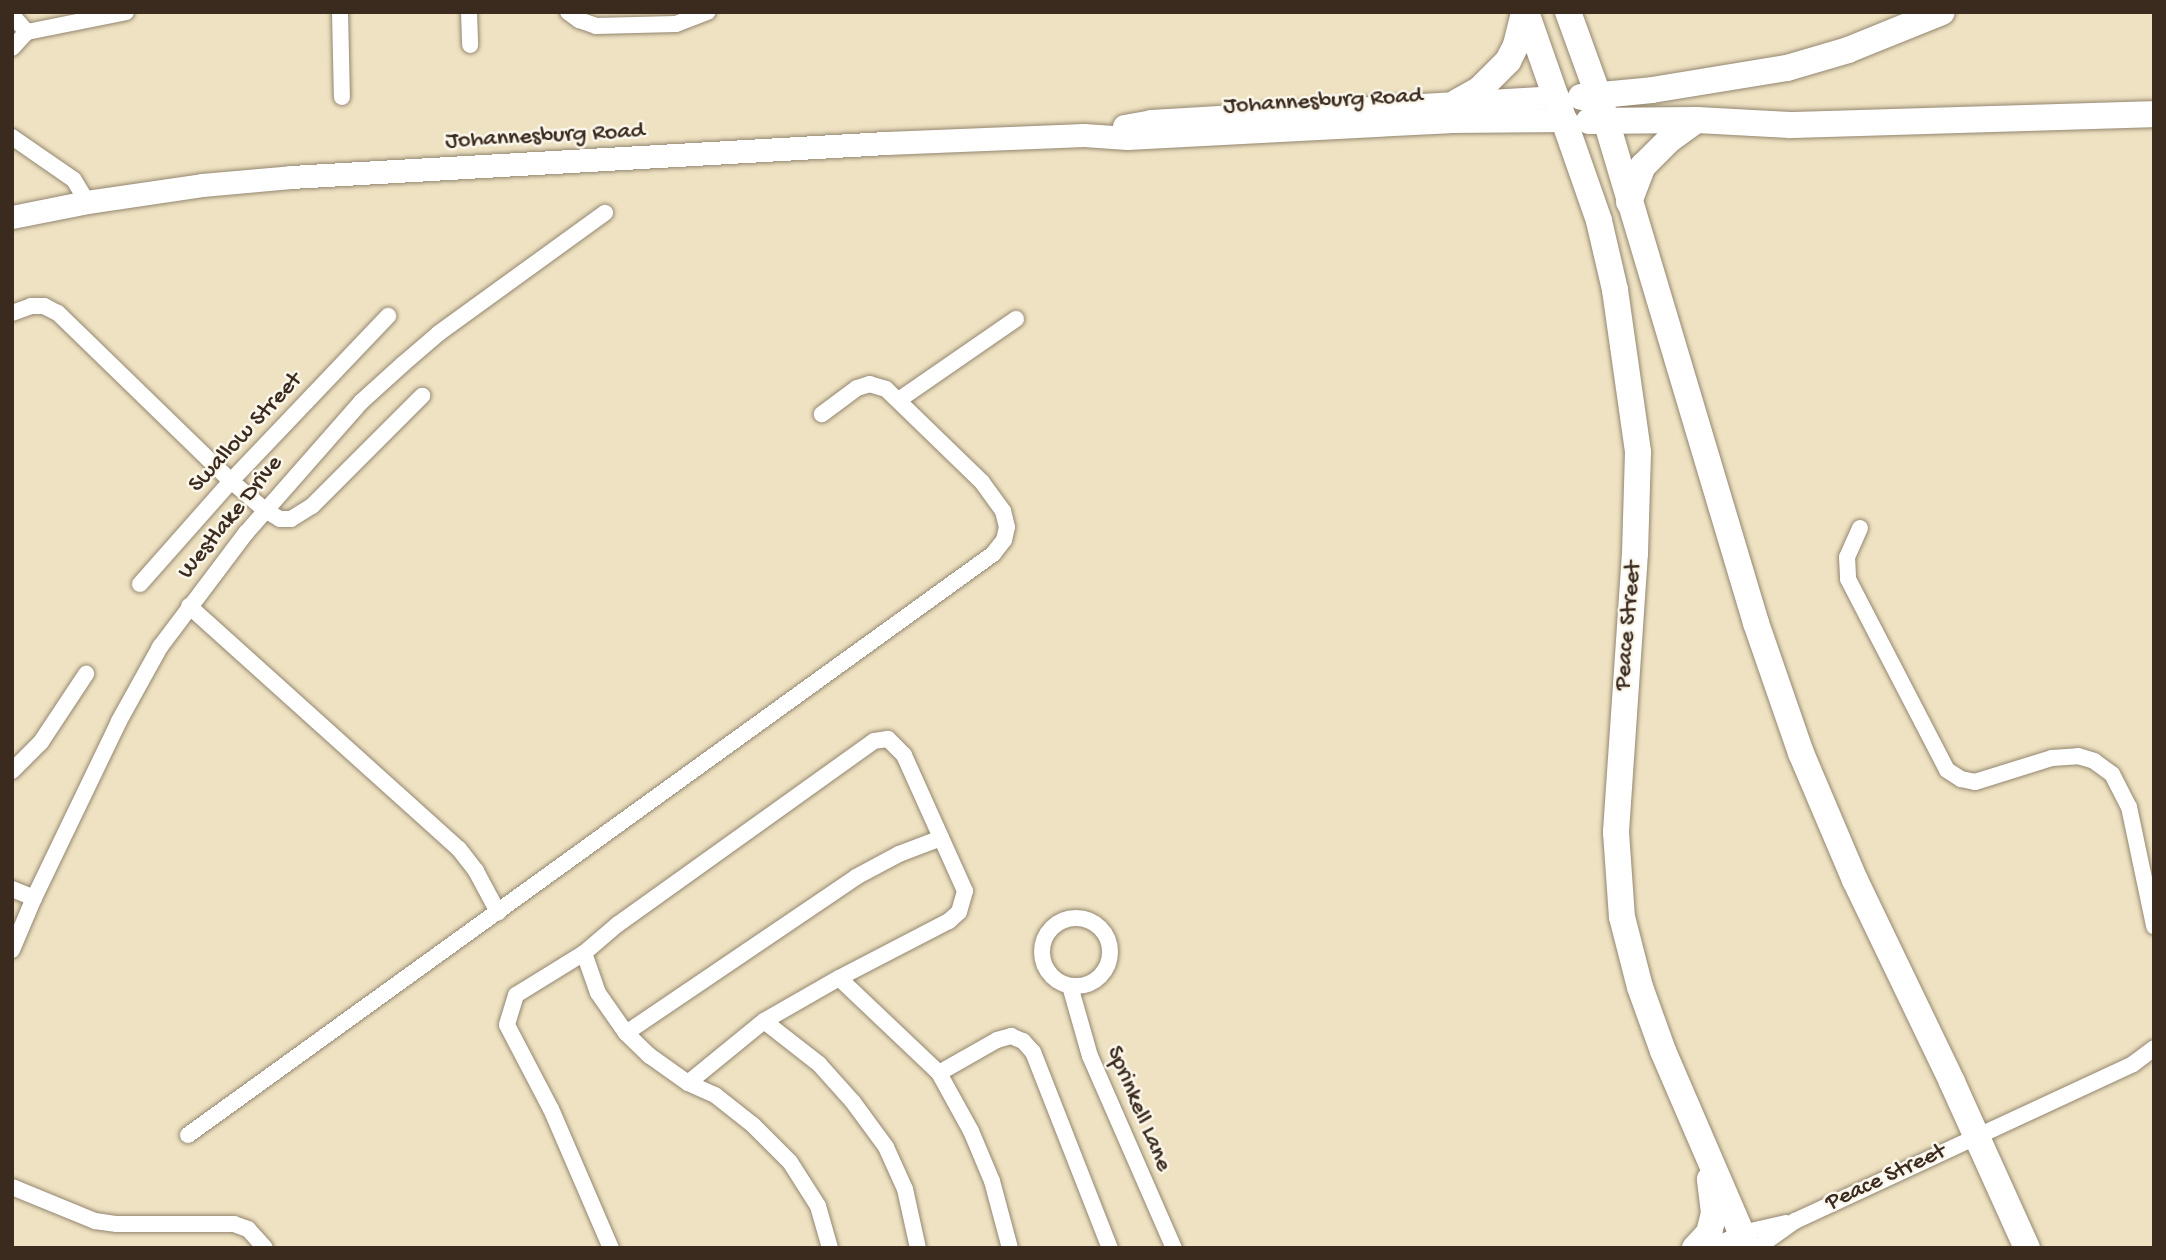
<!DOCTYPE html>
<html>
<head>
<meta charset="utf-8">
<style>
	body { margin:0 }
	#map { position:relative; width:2166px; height:1260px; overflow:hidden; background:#eee2c2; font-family:"Gochi Hand",sans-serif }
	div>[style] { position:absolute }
	.roads { filter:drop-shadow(0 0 2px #948670) drop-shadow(0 0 2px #948670) }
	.street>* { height:16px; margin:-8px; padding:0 8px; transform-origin:8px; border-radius:8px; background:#fff }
	.street>.ring { margin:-8px; padding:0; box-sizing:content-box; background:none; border:16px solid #fff; border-radius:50% }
	.secondary>* { height:23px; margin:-11.5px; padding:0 11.5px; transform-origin:11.5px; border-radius:11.5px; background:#fff }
	.primary>* { height:26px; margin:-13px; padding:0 13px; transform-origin:13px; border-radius:13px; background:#fff }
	span { translate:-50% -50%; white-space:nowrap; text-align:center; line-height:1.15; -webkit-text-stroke:5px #fbf7ec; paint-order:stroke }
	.street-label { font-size:24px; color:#3b2a1e }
	.frame { position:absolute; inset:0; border:14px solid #3b2a1e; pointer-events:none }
</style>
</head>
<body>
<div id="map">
	<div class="roads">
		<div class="street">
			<div style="left:340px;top:12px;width:85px;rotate:88.7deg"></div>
			<div style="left:469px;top:12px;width:33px;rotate:88deg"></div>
			<div style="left:568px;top:12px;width:14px;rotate:36deg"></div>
			<div style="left:579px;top:20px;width:18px;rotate:19deg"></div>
			<div style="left:596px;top:26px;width:80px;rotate:-1.4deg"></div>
			<div style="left:676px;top:24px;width:34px;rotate:-21deg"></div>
			<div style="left:12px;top:15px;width:23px;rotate:49deg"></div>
			<div style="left:12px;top:48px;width:22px;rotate:-47deg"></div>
			<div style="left:27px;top:32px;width:101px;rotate:-11.4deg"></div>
			<div style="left:12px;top:137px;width:75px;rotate:34.7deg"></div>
			<div style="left:74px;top:180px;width:26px;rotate:59deg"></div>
			<div style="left:12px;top:313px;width:20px;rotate:-20deg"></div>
			<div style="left:31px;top:306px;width:13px"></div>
			<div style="left:44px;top:306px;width:16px;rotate:27deg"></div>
			<div style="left:58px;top:313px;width:241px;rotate:44.2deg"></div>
			<div style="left:231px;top:481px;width:45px;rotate:40.5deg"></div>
			<div style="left:265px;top:510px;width:17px;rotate:31deg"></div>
			<div style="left:280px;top:519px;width:11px"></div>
			<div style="left:291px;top:519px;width:25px;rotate:-32deg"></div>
			<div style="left:312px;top:506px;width:156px;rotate:-45deg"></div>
			<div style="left:900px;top:399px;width:141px;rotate:-34.6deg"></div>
			<div style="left:1860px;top:528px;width:32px;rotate:114deg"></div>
			<div style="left:1847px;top:557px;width:22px;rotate:87deg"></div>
			<div style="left:1848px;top:579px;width:215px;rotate:62.6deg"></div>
			<div style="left:1947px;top:770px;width:17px;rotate:33deg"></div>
			<div style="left:1961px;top:779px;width:14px;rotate:12deg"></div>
			<div style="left:1975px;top:782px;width:81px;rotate:-17.3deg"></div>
			<div style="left:2052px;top:758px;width:26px;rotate:-4deg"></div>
			<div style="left:2078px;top:756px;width:17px;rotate:17deg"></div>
			<div style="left:2094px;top:761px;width:22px;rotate:36deg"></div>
			<div style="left:2112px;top:774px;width:37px;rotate:63deg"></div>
			<div style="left:2129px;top:807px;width:122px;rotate:78.1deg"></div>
			<div style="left:140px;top:584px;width:137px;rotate:-48.5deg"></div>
			<div style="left:231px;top:481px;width:228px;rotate:-46.4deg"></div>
			<div style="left:189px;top:606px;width:363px;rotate:42deg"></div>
			<div style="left:459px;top:849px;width:28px;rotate:52deg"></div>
			<div style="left:476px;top:871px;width:47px;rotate:61.8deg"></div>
			<div style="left:12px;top:771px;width:41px;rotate:-45deg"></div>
			<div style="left:41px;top:742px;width:82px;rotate:-56.5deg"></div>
			<div style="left:12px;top:889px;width:24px;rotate:22deg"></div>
			<div class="ring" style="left:1042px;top:918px;width:52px;height:52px"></div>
			<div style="left:12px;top:950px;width:56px;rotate:-67.1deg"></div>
			<div style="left:34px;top:898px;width:196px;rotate:-64.3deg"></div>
			<div style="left:119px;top:721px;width:85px;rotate:-61deg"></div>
			<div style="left:160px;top:647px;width:143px;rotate:-53deg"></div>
			<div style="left:246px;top:533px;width:174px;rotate:-48.7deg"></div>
			<div style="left:361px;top:402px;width:57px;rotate:-42.1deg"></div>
			<div style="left:403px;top:364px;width:48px;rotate:-40.7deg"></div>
			<div style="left:439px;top:333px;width:205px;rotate:-35.9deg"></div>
			<div style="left:584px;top:953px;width:80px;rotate:148.3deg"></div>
			<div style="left:516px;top:995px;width:31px;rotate:107deg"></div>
			<div style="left:507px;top:1025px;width:95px;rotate:62.4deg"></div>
			<div style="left:551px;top:1109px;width:151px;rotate:66.7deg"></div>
			<div style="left:839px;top:978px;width:138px;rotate:43.5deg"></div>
			<div style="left:939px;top:1073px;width:66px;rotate:61.1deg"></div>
			<div style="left:971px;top:1131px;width:54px;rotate:67.2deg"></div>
			<div style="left:992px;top:1181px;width:69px;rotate:75deg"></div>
			<div style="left:1070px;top:986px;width:73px;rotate:74.1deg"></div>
			<div style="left:1090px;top:1056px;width:210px;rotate:66.4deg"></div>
			<div style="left:764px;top:1021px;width:70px;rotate:38deg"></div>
			<div style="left:819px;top:1064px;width:51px;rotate:48.2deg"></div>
			<div style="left:853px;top:1102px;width:56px;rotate:53.7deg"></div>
			<div style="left:886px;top:1147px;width:46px;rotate:65.7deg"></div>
			<div style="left:905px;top:1189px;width:60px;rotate:77.6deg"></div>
			<div style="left:626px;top:1033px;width:278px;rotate:-34.1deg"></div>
			<div style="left:856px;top:877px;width:49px;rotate:-28.1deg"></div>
			<div style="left:899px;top:854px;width:45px;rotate:-20.9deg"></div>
			<div style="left:939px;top:1073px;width:67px;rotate:-29.6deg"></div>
			<div style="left:997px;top:1040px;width:15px;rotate:-16deg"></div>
			<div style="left:1011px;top:1036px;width:13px;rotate:23deg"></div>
			<div style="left:1023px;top:1041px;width:15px;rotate:48deg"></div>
			<div style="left:1033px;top:1052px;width:211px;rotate:68.6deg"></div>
			<div style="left:688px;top:1083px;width:98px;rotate:-39.2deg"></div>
			<div style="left:764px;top:1021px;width:86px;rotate:-29.8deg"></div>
			<div style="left:839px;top:978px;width:124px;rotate:-27.4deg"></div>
			<div style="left:949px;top:921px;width:13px;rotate:-42deg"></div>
			<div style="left:959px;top:912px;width:22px;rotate:-74deg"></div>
			<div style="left:965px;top:891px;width:149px;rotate:-114.2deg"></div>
			<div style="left:904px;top:755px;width:23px;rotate:-135deg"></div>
			<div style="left:888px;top:739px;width:14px;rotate:172deg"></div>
			<div style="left:874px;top:741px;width:315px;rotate:144.4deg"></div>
			<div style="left:618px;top:924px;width:45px;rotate:139.5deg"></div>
			<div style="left:584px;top:953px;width:42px;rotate:70.7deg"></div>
			<div style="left:598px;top:993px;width:49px;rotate:55deg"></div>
			<div style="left:626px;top:1033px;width:33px;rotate:44deg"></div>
			<div style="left:650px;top:1056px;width:47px;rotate:35.4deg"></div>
			<div style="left:688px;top:1083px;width:30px;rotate:24deg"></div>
			<div style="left:715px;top:1095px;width:48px;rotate:38.3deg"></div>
			<div style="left:753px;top:1125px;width:52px;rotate:45deg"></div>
			<div style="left:790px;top:1162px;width:52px;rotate:57.5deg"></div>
			<div style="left:818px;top:1206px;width:44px;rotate:74.1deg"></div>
			<div style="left:188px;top:1135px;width:993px;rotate:-35.82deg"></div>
			<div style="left:993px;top:554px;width:18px;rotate:-52deg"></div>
			<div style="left:1004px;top:540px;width:13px;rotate:-77deg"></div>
			<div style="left:1007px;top:527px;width:16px;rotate:-104deg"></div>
			<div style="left:1003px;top:511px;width:36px;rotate:-126deg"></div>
			<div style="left:982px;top:482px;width:134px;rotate:-135.9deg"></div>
			<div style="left:886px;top:389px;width:17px;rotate:-163deg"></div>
			<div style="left:870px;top:384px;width:14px;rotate:163deg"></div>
			<div style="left:857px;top:388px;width:44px;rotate:143.4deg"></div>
			<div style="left:12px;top:1187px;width:90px;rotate:22.3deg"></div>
			<div style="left:95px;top:1221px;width:22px;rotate:8deg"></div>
			<div style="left:117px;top:1224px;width:117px"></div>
			<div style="left:234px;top:1224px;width:15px;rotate:20deg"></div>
			<div style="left:248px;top:1229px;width:25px;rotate:48deg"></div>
			<div style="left:1711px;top:1248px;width:34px;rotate:-26deg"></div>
			<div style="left:1742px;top:1233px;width:45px;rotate:-12.8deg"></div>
			<div style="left:1757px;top:1248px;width:47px;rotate:-35.4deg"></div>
			<div style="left:1795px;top:1221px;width:373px;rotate:-24.9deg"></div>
			<div style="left:2133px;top:1064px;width:26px;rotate:-37deg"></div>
		</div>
		<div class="secondary">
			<div style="left:1124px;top:126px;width:27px;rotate:-10deg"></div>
			<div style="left:1151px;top:121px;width:407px;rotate:-3.4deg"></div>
			<div style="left:12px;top:217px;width:76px;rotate:-11.3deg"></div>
			<div style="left:87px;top:202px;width:116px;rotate:-8.4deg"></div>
			<div style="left:202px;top:185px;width:89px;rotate:-5.1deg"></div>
			<div style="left:291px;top:177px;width:596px;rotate:-3.27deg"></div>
			<div style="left:886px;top:143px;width:198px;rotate:-2.3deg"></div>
			<div style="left:1084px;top:135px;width:43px;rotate:4deg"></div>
			<div style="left:1127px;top:138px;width:322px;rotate:-3deg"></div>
			<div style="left:1449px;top:121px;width:117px;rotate:-0.5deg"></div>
		</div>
		<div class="primary">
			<div style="left:1526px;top:12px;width:221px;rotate:70.7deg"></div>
			<div style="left:1599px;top:221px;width:71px;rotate:76.9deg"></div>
			<div style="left:1615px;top:290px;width:164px;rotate:81.9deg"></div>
			<div style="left:1638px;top:452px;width:101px;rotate:91.7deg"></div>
			<div style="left:1635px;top:553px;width:280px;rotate:93.9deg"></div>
			<div style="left:1616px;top:832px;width:85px;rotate:86deg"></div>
			<div style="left:1622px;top:917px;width:72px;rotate:75.6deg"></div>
			<div style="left:1640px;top:987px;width:68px;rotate:70.2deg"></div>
			<div style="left:1663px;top:1051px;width:215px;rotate:66.7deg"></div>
			<div style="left:1568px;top:12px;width:90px;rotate:70deg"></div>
			<div style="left:1599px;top:97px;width:549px;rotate:73.38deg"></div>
			<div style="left:1756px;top:623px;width:138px;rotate:70.9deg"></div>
			<div style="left:1801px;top:753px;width:138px;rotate:67deg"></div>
			<div style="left:1855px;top:880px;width:224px;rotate:64.3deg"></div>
			<div style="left:1952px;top:1082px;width:182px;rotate:65.7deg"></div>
			<div style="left:1581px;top:97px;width:71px;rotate:-5.6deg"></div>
			<div style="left:1652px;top:90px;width:137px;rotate:-9.3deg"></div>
			<div style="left:1787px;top:68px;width:64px;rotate:-16.4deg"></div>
			<div style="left:1848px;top:50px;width:101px;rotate:-22deg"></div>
			<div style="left:1457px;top:102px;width:26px;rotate:-29deg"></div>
			<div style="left:1480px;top:89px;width:40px;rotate:-45deg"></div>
			<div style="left:1508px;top:61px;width:18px;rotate:-63deg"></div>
			<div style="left:1516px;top:45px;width:34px;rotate:-76deg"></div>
			<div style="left:1589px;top:121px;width:108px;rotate:-0.5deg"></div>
			<div style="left:1697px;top:120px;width:93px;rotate:3.1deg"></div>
			<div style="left:1790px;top:125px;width:364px;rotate:-1.7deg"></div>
			<div style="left:1629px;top:202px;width:39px;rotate:-69deg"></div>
			<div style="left:1643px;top:166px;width:37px;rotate:-45deg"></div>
			<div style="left:1669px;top:140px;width:34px;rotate:-36deg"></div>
			<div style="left:1695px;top:1248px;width:21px;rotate:-47deg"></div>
			<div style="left:1709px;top:1233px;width:21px;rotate:-76deg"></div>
			<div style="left:1714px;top:1213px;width:34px;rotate:-97deg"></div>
		</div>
	</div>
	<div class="street-label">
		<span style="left:1323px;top:102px;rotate:-3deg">Johannesburg Road</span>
		<span style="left:545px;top:137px;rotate:-3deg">Johannesburg Road</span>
		<span style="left:246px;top:433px;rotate:-47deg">Swallow Street</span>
		<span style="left:231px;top:518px;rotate:-51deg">Westlake Drive</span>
		<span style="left:1629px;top:626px;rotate:-85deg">Peace Street</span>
		<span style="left:1138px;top:1109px;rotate:67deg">Sprinkell Lane</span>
		<span style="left:1886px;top:1178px;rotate:-25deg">Peace Street</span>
	</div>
	<div class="frame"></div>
</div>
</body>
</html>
